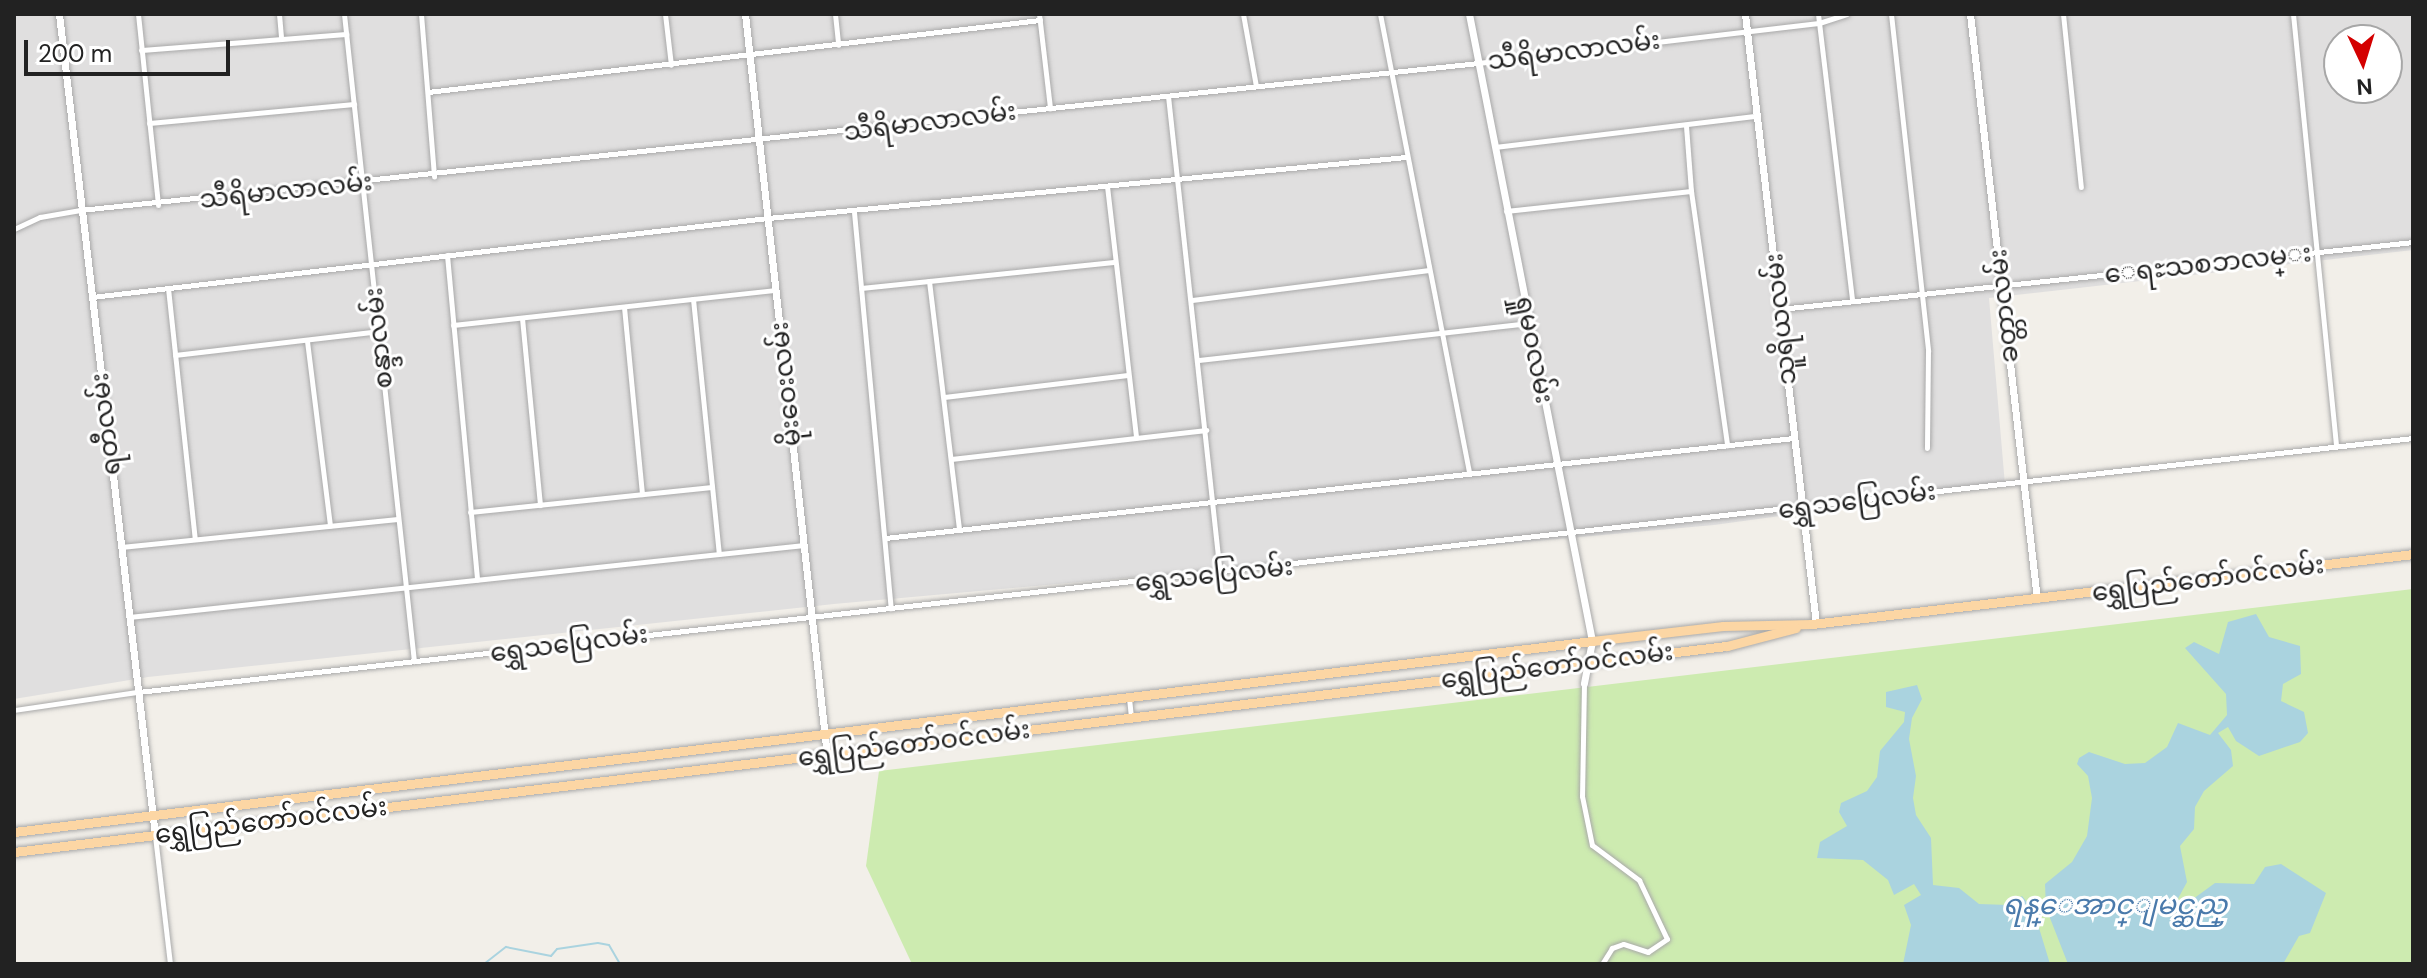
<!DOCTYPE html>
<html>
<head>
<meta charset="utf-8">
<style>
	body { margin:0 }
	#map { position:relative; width:2427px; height:978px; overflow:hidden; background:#f2efe9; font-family:"DM Sans","Noto Sans Myanmar",sans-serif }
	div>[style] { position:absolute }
	.residential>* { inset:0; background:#e0dfdf }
	.grass>* { inset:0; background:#cdebb0 }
	.water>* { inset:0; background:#aad3df }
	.stream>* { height:2px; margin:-1px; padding:0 1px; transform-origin:1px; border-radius:1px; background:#aad3df }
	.roads { filter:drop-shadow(0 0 2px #a9a9a9) drop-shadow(0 0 2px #a9a9a9) }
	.minor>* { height:5px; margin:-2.5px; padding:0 2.5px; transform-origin:2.5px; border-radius:2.5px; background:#fff }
	.tertiary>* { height:7px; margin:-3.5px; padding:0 3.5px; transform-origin:3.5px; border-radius:3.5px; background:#fff }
	.primary>* { height:9px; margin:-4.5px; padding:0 4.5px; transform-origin:4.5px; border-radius:4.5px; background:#fcd6a4 }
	span { translate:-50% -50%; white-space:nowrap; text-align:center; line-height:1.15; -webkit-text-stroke:6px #fff; paint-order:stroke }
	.street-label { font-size:26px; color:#222 }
	.water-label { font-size:28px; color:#4a7aab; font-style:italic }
	.frame { position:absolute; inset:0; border:16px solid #222; pointer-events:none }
	.north { position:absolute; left:2323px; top:24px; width:80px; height:80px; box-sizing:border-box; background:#fff; border:2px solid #a7a7a7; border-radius:50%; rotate:176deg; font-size:22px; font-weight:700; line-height:32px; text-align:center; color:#222 }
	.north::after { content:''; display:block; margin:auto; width:28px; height:36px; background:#d40000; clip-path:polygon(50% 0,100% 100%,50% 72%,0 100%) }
	.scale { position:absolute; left:24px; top:40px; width:206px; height:36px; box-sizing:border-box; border:4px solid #222; border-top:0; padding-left:10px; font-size:24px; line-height:28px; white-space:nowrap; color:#222; -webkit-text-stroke:6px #fff; paint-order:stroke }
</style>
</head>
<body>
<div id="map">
	<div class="residential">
		<div style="clip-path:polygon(evenodd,14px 14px,2413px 14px,2413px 250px,1989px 298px,2005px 485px,1714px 525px,834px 604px,148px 677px,14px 699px,14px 14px,2339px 40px,2387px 40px,2387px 88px,2339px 88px,2339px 40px)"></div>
	</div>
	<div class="grass">
		<div style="clip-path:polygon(2413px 589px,2413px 964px,912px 964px,866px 866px,879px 771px)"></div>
	</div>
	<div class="water">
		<div style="clip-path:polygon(2256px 614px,2269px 637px,2300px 646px,2301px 674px,2283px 684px,2281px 701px,2304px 712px,2308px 733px,2300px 742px,2259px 756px,2236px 741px,2228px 727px,2218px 733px,2231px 750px,2233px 766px,2204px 791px,2195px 807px,2194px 829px,2180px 846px,2187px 882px,2174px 906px,2178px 910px,2215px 883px,2254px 884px,2265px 867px,2281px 864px,2326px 893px,2310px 933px,2299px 936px,2283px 964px,2068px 964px,2048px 913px,2036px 918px,2050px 964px,1903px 964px,1911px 925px,1904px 905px,1921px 895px,1914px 884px,1894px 895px,1888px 880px,1863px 860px,1817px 858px,1820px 842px,1847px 826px,1839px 812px,1841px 803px,1867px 791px,1877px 777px,1880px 751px,1904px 722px,1905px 712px,1886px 707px,1886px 692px,1917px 685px,1922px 699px,1912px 718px,1909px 739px,1916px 776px,1913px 798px,1916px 815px,1931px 838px,1933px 885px,1959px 888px,1979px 904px,2008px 905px,2022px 896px,2035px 912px,2046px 909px,2045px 884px,2072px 862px,2087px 836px,2092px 798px,2088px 776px,2077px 764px,2079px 758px,2089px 752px,2125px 764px,2145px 763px,2167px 747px,2178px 723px,2210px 735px,2227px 715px,2226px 694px,2185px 648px,2194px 642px,2219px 654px,2228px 622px)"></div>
	</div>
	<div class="stream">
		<div style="left:484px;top:964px;width:28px;rotate:-38deg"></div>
		<div style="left:506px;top:947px;width:46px;rotate:11.3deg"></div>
		<div style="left:551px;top:956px;width:9px;rotate:-49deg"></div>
		<div style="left:557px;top:949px;width:41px;rotate:-8.3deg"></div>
		<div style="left:598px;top:943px;width:11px;rotate:10deg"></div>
		<div style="left:609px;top:945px;width:22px;rotate:60deg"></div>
	</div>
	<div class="roads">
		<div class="minor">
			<div style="left:138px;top:14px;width:192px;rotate:84deg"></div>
			<div style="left:279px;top:14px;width:25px;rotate:85deg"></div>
			<div style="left:344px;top:14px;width:651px;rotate:83.83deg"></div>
			<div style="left:421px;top:14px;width:163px;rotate:85.4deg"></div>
			<div style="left:665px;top:14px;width:51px;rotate:83.3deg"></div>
			<div style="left:835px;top:14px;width:31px;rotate:84deg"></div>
			<div style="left:1039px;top:14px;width:95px;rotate:83.3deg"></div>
			<div style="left:1243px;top:14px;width:73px;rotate:79.8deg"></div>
			<div style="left:1380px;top:14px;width:467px;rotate:79deg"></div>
			<div style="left:1818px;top:14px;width:289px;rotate:83.2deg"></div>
			<div style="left:1891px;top:14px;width:339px;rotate:83.7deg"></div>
			<div style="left:1928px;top:351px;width:97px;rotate:90.6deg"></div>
			<div style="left:2063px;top:14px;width:174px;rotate:84.1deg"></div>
			<div style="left:2293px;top:14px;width:434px;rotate:84.3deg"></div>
			<div style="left:141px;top:50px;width:206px;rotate:-4.5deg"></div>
			<div style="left:428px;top:92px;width:616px;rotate:-6.71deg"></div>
			<div style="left:1168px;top:96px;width:482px;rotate:83.8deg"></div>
			<div style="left:149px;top:123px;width:206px;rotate:-5.3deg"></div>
			<div style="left:1495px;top:147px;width:263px;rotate:-6.8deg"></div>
			<div style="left:1107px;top:186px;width:253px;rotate:83.4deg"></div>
			<div style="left:1691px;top:191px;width:257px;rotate:81.9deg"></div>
			<div style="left:1506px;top:211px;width:186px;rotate:-6.2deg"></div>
			<div style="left:1691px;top:191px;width:65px;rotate:-94.4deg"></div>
			<div style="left:854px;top:212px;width:398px;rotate:84.7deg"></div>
			<div style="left:14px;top:229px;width:29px;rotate:-25deg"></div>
			<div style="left:40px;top:217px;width:41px;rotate:-9.9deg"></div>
			<div style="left:80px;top:210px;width:1406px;rotate:-6deg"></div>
			<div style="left:1478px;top:63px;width:343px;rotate:-6.7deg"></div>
			<div style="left:1819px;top:23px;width:29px;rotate:-18deg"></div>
			<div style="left:447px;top:255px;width:326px;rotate:84.7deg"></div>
			<div style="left:929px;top:281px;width:250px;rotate:83.1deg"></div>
			<div style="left:168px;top:288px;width:252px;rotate:83.9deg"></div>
			<div style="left:861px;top:288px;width:254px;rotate:-5.9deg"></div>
			<div style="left:92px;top:297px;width:681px;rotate:-6.67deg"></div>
			<div style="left:768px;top:218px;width:641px;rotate:-5.46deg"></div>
			<div style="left:693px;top:299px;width:256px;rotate:84.2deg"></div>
			<div style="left:1192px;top:300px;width:239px;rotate:-7.2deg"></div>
			<div style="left:624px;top:307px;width:188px;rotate:84.5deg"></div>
			<div style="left:1780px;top:309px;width:637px;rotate:-6.04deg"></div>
			<div style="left:522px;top:318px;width:188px;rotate:84.5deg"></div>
			<div style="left:453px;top:325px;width:325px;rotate:-6.2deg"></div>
			<div style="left:307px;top:341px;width:186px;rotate:82.9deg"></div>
			<div style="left:175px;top:355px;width:204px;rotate:-6.7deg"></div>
			<div style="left:1199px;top:360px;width:332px;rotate:-6.4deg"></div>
			<div style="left:944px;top:397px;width:185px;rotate:-6.8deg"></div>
			<div style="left:951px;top:459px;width:257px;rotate:-6.5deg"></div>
			<div style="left:470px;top:512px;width:243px;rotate:-5.9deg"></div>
			<div style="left:885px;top:538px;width:913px;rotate:-6.28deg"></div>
			<div style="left:121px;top:547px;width:278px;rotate:-5.8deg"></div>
			<div style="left:129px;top:617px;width:679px;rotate:-6.09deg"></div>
			<div style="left:1584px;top:683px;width:113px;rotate:91deg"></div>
			<div style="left:1582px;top:796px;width:50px;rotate:78.5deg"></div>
			<div style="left:1592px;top:845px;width:59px;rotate:36.7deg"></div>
			<div style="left:1639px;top:880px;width:65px;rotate:64.6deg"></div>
			<div style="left:1667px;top:939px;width:23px;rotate:146deg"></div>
			<div style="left:1648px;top:952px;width:26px;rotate:-162deg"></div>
			<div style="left:1623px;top:944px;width:12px;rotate:160deg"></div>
			<div style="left:1612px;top:948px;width:19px;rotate:122deg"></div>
			<div style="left:1129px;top:698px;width:19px;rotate:84deg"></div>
			<div style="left:14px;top:710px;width:125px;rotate:-8.3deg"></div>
			<div style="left:138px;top:692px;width:2289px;rotate:-6.37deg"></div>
			<div style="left:155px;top:836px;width:129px;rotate:83.3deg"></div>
		</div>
		<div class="tertiary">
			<div style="left:59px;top:14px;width:827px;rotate:83.33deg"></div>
			<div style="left:745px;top:14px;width:746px;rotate:83.69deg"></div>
			<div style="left:1469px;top:14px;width:639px;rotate:78.9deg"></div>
			<div style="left:1592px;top:641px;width:43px;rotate:100.8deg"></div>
			<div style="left:1745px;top:14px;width:614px;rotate:83.36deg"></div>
			<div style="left:1970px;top:14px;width:589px;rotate:83.47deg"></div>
		</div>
		<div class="primary">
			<div style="left:14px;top:832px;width:1590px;rotate:-6.9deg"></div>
			<div style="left:1592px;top:641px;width:132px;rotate:-6.5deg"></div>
			<div style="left:1723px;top:626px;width:89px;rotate:-1.3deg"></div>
			<div style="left:1812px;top:624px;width:605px;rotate:-6.64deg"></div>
			<div style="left:14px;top:852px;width:1725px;rotate:-6.86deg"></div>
			<div style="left:1727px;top:646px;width:71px;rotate:-14.6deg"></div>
		</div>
	</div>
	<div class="street-label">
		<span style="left:1574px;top:51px;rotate:-7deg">သီရိမာလာလမ်း</span>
		<span style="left:930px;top:122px;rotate:-7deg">သီရိမာလာလမ်း</span>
		<span style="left:286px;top:191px;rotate:-6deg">သီရိမာလာလမ်း</span>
		<span style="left:2208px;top:264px;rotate:-6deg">ေရႊသစၥာလမ္း</span>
		<span style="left:2004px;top:306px;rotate:-96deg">ခတ္တာလမ်း</span>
		<span style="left:1781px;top:319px;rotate:-96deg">သူရိယလမ်း</span>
		<span style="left:379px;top:338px;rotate:-96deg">စန္ဒာလမ်း</span>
		<span style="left:1534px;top:349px;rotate:79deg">ရှုမဝလမ်း</span>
		<span style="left:786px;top:384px;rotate:-96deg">မိုးဝေးလမ်း</span>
		<span style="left:106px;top:424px;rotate:-97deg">ရတီလမ်း</span>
		<span style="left:1857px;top:501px;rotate:-7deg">ရွှေသပြေလမ်း</span>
		<span style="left:1214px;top:575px;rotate:-6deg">ရွှေသပြေလမ်း</span>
		<span style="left:2208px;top:579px;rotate:-7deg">ရွှေပြည်တော်ဝင်လမ်း</span>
		<span style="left:569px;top:644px;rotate:-7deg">ရွှေသပြေလမ်း</span>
		<span style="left:1557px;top:666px;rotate:-7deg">ရွှေပြည်တော်ဝင်လမ်း</span>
		<span style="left:914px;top:744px;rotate:-7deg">ရွှေပြည်တော်ဝင်လမ်း</span>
		<span style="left:271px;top:821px;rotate:-7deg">ရွှေပြည်တော်ဝင်လမ်း</span>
	</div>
	<div class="water-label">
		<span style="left:2115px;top:905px">ရန္ေအာင္ျမင္ဆည္</span>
	</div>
	<div class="frame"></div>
	<div class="north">N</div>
	<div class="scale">200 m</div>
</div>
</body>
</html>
